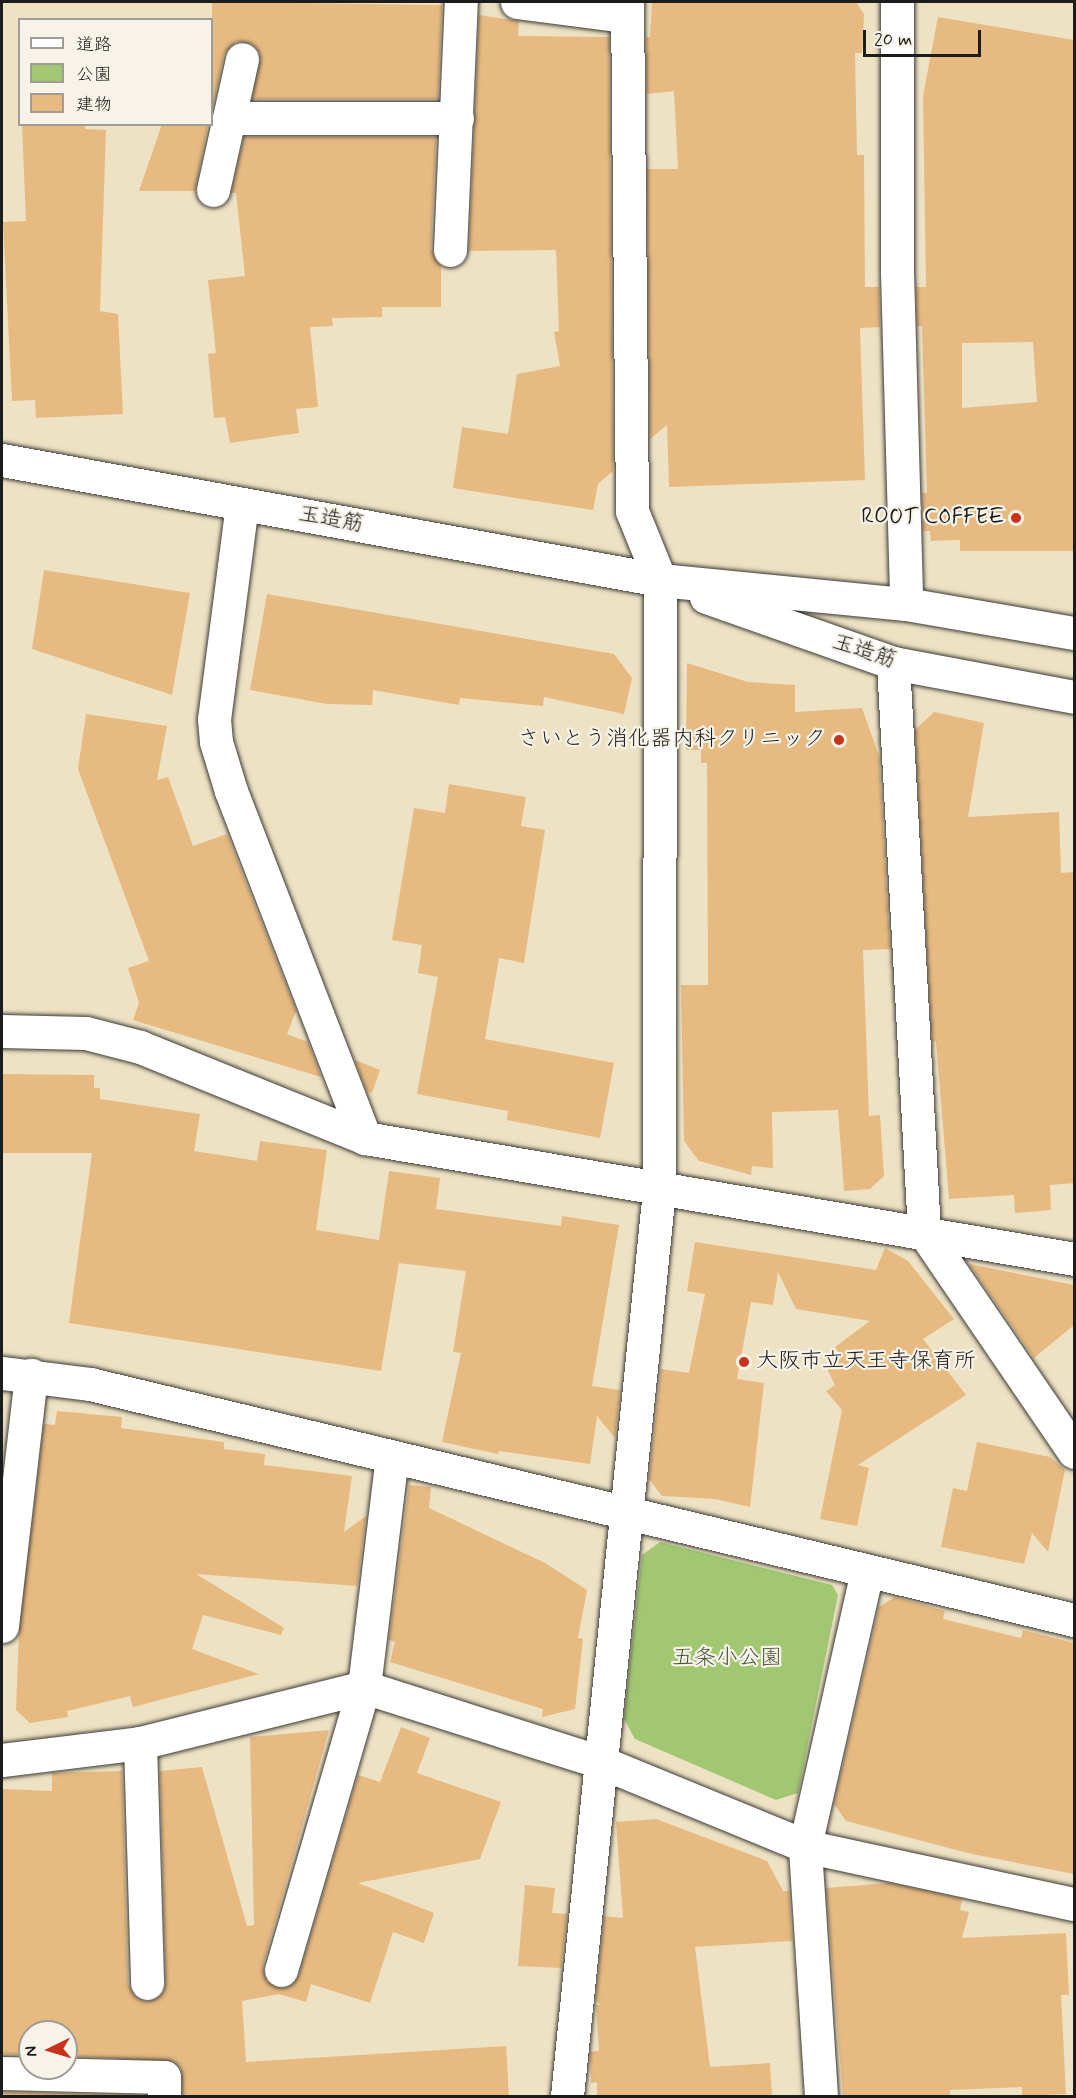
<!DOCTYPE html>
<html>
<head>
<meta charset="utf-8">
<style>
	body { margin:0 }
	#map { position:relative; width:1076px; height:2098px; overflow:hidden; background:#eee2c4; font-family:Mynerve,"Klee One",sans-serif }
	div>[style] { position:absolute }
	.green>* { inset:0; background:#a2c772 }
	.building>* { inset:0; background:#e7ba81 }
	.roads { filter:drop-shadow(0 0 2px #3c3a35) drop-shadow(0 0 2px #3c3a35) }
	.minor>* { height:33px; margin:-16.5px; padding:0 16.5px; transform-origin:16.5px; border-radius:16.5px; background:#fff }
	.dots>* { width:16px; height:16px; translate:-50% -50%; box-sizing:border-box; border:3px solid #f7f3e8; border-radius:50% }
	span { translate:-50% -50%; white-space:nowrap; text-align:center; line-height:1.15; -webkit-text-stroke:4.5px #f7f3e8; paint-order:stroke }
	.poi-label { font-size:22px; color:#1c1c1c }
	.right { translate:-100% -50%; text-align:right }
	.left { translate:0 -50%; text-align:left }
	.street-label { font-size:22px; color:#1c1c1c }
	.park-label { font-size:22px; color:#4b583a }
	.frame { position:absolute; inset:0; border:3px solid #1c1c1c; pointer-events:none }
	.legend { position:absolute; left:18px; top:18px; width:195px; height:108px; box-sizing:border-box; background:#f7f3e8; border:2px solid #9f9d96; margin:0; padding:8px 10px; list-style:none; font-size:18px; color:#1c1c1c }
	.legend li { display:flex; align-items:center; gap:12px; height:30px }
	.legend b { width:30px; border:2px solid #9f9d96 }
	.north { position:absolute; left:18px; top:2020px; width:60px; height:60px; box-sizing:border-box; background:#f7f3e8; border:2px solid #9f9d96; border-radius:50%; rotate:265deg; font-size:16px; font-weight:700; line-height:24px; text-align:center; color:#1c1c1c }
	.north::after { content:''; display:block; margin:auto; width:21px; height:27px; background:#c8321e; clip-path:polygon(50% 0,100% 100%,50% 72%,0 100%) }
	.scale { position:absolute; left:863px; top:30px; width:118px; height:27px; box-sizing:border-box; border:3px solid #1c1c1c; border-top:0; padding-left:8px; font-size:18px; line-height:21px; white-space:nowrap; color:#1c1c1c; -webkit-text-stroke:4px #f7f3e8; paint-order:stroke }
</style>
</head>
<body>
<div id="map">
	<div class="green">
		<div style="clip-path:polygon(660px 1542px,832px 1585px,838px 1595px,798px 1793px,776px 1800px,635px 1739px,624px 1719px,642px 1555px)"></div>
	</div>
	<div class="building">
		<div style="clip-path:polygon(212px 2px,442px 5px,438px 99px,252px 99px,260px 54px,254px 45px,237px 41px,224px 54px,212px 110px)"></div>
		<div style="clip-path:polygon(652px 2px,856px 2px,864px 14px,862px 53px,855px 53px,857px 155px,864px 155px,865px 287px,879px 287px,880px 327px,860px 328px,865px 480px,669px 487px,667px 425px,650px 439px,647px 169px,678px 169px,674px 91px,647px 94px,646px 37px,650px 37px)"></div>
		<div style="clip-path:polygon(479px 15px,519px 21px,518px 36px,609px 37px,613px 471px,598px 484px,593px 510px,453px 488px,462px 427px,508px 434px,517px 374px,560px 366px,554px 332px,559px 331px,556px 250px,469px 251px)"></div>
		<div style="clip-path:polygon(evenodd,938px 17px,1074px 40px,1074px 551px,960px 551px,960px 540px,931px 541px,930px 531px,923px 531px,922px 493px,927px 493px,922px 326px,917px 326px,916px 287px,926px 287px,923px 96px,938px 17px,1033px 342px,1037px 402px,962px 408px,962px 343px,1033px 342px)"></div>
		<div style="clip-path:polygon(22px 124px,85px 124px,85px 129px,106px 130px,100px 311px,118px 314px,123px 414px,36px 418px,35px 400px,12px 401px,3px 222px,26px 221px)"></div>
		<div style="clip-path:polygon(162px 124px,208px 124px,195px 191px,139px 191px)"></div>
		<div style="clip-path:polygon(244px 137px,436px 137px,431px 249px,441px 266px,441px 307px,382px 307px,382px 317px,332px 318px,333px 326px,310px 327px,318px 407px,296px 409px,299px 433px,230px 443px,225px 417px,214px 418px,208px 354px,216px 353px,208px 280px,245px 276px,236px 193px,231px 193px)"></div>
		<div style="clip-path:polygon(44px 570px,190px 593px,172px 695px,32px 649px)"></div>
		<div style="clip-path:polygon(267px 594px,614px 654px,632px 678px,624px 714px,544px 697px,543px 706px,460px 698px,459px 705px,373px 690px,372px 705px,327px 704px,250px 690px)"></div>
		<div style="clip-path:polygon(687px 663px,748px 682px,795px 685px,795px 712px,862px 708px,879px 756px,890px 949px,863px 950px,869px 1116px,880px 1115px,884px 1176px,870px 1189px,844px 1191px,838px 1110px,772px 1112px,773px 1168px,752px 1166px,751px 1175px,699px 1161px,684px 1141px,681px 985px,708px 985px,707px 763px,701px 763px,701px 750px,686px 750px)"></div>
		<div style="clip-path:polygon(934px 712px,984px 723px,968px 817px,1059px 812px,1061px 873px,1074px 872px,1074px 1183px,1050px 1185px,1051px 1210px,1015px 1213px,1014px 1195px,949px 1199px,936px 1041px,932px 1042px,915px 730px)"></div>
		<div style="clip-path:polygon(86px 714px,167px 726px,157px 780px,168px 777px,193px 846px,227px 834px,296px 1011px,287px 1034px,308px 1042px,321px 1077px,133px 1020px,139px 1003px,128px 968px,149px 961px,78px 769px)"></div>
		<div style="clip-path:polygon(449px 784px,526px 797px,521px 826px,545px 830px,524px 963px,499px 958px,485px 1039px,614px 1063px,600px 1138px,507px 1120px,508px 1111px,417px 1094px,438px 977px,418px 973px,422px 945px,392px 940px,414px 808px,445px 813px)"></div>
		<div style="clip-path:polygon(355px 1060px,380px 1070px,372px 1093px,367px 1091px)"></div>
		<div style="clip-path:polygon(2px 1074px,94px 1075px,94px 1088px,100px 1088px,100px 1099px,200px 1114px,194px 1151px,257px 1161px,260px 1141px,327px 1150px,316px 1230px,379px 1240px,389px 1171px,440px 1178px,436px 1209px,561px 1226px,562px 1216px,619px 1225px,592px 1386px,620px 1390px,615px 1438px,597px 1416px,590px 1464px,499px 1451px,498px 1454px,442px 1442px,461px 1353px,453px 1352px,466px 1271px,399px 1263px,381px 1371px,69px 1323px,92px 1153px,2px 1153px)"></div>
		<div style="clip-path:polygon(695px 1242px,876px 1270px,885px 1248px,908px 1261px,954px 1319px,923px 1339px,966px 1395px,858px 1465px,869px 1468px,857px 1526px,820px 1519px,842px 1410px,826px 1391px,835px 1385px,827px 1369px,842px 1357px,835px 1347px,870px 1321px,796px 1309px,778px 1272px,773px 1305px,751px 1302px,737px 1379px,764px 1383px,750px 1507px,715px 1499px,662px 1496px,649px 1479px,661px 1369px,689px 1373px,705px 1294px,687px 1291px)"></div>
		<div style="clip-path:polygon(969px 1264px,1074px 1285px,1074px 1325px,1034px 1358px)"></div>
		<div style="clip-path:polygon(57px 1411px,122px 1417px,121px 1428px,224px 1442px,224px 1449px,265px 1454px,264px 1465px,352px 1476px,344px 1532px,366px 1516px,357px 1586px,196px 1574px,284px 1628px,281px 1635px,203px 1615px,192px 1649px,259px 1674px,133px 1707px,130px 1696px,67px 1711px,68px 1717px,30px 1723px,16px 1710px,19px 1631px,44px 1424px,55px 1425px)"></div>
		<div style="clip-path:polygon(977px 1442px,1050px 1457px,1065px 1470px,1048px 1552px,1032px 1533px,1024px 1564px,941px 1547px,953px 1488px,967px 1491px)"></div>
		<div style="clip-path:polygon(409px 1485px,431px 1487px,429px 1508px,545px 1563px,587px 1590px,578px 1638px,583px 1639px,575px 1709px,542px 1717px,543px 1709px,390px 1662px,395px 1642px,389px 1640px)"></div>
		<div style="clip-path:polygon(895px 1597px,945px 1611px,943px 1619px,1021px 1638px,1023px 1630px,1074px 1643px,1074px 1874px,972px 1854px,846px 1821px,834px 1804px,879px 1607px)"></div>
		<div style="clip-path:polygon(401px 1727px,430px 1738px,417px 1773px,501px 1802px,480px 1859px,358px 1883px,434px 1913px,424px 1943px,393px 1932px,370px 2003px,311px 1984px,306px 2002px,279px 1994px,242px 2001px,246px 2062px,506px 2046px,509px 2097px,183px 2097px,181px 2068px,173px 2061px,66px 2056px,66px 2032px,30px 2032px,30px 2055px,2px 2054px,2px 1789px,52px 1791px,52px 1773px,122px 1771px,128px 1984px,138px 1999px,148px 2002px,163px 1992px,166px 1982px,160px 1771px,202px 1767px,247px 1926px,254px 1925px,250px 1737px,329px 1730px,263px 1965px,267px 1982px,285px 1988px,299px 1975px,358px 1775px,380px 1782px)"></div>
		<div style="clip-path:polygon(656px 1819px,767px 1861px,783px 1891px,789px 1891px,792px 1941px,695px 1947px,710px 2067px,770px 2063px,772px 2097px,597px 2097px,597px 2082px,591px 2083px,590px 2052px,599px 2051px,596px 2005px,600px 2005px,596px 2000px,604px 1916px,623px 1918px,616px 1822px)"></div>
		<div style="clip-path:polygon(889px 1883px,962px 1899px,960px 1910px,969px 1912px,962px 1938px,1066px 1933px,1069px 1995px,1061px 1995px,1066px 2094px,1022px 2096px,1022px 2087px,950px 2090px,950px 2097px,843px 2097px,826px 1888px)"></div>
		<div style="clip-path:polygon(525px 1885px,555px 1888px,552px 1913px,567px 1914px,561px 1968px,518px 1966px)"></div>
		<div style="clip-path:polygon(2px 2092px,145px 2095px,145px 2097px,2px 2097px)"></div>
	</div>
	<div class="roads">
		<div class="minor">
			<div style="left:517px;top:2px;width:109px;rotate:7.4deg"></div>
			<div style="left:897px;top:2px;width:270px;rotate:90deg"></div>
			<div style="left:897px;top:272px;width:332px;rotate:88.4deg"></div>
			<div style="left:229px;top:118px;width:228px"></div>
			<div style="left:213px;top:190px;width:134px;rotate:-77.5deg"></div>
			<div style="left:450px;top:250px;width:248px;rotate:-87.5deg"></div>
			<div style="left:2px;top:460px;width:669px;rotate:10.34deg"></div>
			<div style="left:660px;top:580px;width:247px;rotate:5.6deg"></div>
			<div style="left:906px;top:604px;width:170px;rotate:9.8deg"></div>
			<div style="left:242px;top:504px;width:217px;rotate:97.4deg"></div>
			<div style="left:214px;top:719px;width:23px;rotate:85deg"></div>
			<div style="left:216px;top:742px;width:51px;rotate:73deg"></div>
			<div style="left:231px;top:791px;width:372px;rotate:68.9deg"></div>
			<div style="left:706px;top:597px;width:198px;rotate:19.4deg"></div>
			<div style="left:893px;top:663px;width:184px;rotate:10.6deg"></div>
			<div style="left:893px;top:663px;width:570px;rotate:86.88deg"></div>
			<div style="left:924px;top:1232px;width:266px;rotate:55.7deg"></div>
			<div style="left:2px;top:1031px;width:84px;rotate:1.4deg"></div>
			<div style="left:86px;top:1033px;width:56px;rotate:14.5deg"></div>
			<div style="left:140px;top:1047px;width:243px;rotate:22deg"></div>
			<div style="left:365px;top:1138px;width:719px;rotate:9.68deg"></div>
			<div style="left:2px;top:1373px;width:89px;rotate:7.1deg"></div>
			<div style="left:90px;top:1384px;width:1012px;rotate:13.49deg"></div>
			<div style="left:2px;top:1626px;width:253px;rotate:-83.4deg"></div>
			<div style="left:140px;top:1743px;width:240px;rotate:88.3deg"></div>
			<div style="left:2px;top:1760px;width:139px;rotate:-7deg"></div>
			<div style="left:140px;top:1743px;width:231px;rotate:-14deg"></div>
			<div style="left:364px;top:1687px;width:251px;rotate:17.6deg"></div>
			<div style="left:603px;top:1763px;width:218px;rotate:22.3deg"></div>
			<div style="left:805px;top:1846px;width:275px;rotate:12.2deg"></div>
			<div style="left:281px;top:1970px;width:295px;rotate:-73.7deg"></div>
			<div style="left:364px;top:1687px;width:232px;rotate:-83.1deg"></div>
			<div style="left:2px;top:2073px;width:162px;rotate:1.4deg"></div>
			<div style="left:164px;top:2077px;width:19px;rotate:90deg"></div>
			<div style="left:567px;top:2096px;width:910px;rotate:-84.2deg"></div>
			<div style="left:659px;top:1191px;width:611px;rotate:-89.91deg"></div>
			<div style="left:660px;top:580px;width:74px;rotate:-112.1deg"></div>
			<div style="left:632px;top:511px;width:509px;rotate:-90.56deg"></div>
			<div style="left:821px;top:2096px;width:251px;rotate:-93.7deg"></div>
			<div style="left:805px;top:1846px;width:282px;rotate:-77.3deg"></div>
		</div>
	</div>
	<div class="dots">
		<div style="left:1016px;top:518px;background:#c8321e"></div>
		<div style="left:839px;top:740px;background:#c8321e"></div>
		<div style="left:744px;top:1362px;background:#c8321e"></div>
	</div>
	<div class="poi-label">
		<span class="right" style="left:1004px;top:518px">ROOT COFFEE</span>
		<span class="right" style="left:826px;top:740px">さいとう消化器内科クリニック</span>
		<span class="left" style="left:756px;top:1362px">大阪市立天王寺保育所</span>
	</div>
	<div class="street-label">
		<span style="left:331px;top:520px;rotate:10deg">玉造筋</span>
		<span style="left:864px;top:652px;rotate:18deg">玉造筋</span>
	</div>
	<div class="park-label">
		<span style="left:727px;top:1659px">五条小公園</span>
	</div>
	<div class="frame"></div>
	<ul class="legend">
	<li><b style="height:8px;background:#fff"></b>道路</li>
	<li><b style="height:16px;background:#a2c772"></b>公園</li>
	<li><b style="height:16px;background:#e7ba81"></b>建物</li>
	</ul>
	<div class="north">N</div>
	<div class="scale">20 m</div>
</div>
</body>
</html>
